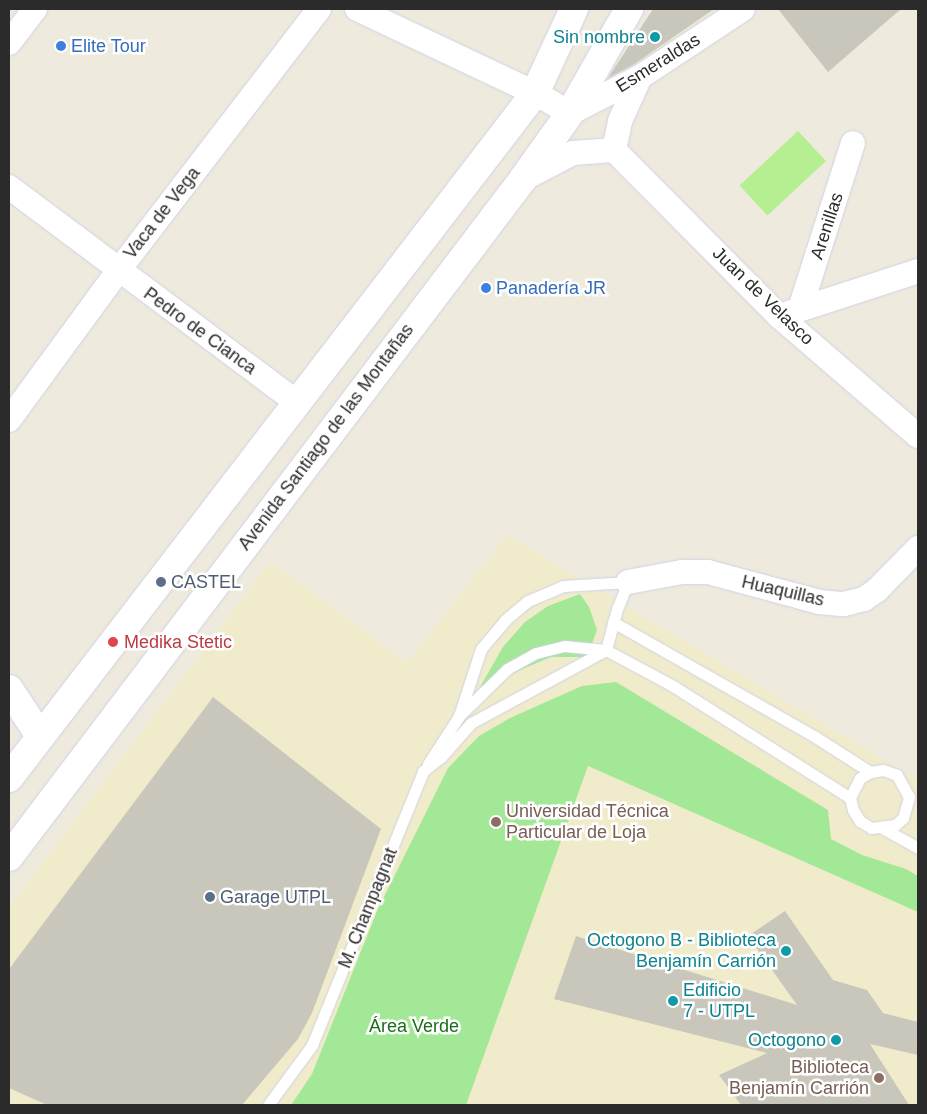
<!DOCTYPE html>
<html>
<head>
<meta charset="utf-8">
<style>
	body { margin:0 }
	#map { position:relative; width:927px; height:1114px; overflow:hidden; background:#eeeadd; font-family:Arial,sans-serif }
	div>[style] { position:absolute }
	.education>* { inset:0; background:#f0eccb }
	.green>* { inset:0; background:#a2e896 }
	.pitch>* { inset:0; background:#b5ef91; transform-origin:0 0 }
	.building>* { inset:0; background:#c9c7bc }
	.roads { filter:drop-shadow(0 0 1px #d2d2e5) drop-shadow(0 0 1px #d2d2e5) }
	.lane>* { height:11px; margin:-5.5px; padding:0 5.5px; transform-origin:5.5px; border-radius:5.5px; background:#fff }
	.street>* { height:24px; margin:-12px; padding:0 12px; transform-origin:12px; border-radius:12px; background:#fff }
	.secondary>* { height:28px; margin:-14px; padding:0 14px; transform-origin:14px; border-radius:14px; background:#fff }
	.dots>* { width:14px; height:14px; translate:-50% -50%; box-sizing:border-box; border:2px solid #fff; border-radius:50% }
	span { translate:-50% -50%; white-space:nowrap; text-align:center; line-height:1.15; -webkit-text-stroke:5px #fff; paint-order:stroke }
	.culture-label { font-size:18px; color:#0d838f }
	.right { translate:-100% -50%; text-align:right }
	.left { translate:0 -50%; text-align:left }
	.shop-label { font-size:18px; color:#366cbe }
	.street-label { font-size:18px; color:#2b2b2b }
	.service-label { font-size:18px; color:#4e5e75 }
	.health-label { font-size:18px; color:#be3a42 }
	.education-label { font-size:18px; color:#785e54 }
	.park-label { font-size:18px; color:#176e16 }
	.frame { position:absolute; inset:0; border:10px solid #2b2b2b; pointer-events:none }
</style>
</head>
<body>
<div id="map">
	<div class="education">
		<div style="clip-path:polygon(507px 535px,918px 780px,918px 1105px,9px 1105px,9px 907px,270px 562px,407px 662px)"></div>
	</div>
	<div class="green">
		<div style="clip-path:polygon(580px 594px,589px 607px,597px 630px,587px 657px,551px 657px,480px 687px,503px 647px,525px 622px,548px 606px)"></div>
		<div style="clip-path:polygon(616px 682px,828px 810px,831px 839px,862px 855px,906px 869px,918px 876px,918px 912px,588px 766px,466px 1105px,291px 1105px,312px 1074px,377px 911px,448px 768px,479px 736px,510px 718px,582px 686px)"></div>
	</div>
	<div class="pitch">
		<div style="left:798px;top:131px;width:41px;height:80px;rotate:47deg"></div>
	</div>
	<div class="building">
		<div style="clip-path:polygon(653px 9px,714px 9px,633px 65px,608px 78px)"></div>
		<div style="clip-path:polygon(778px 9px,901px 9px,828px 72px)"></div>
		<div style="clip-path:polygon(213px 697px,381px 829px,312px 1013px,298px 1039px,242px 1105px,47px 1105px,9px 1088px,9px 969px)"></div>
		<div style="clip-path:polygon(785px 911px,833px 980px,867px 990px,883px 1013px,918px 1022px,918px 1055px,870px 1044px,909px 1105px,741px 1105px,719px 1075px,767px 1053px,554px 999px,576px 936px,797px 1005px,748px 936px)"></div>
	</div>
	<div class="roads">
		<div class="lane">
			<div style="left:613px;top:622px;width:231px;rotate:29.6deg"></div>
			<div style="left:814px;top:736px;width:67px;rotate:32.7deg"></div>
			<div style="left:459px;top:716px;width:67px;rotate:-44.4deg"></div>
			<div style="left:507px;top:669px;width:33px;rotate:-29deg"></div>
			<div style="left:536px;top:653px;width:29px;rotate:-14deg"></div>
			<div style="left:564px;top:646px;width:42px;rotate:5.4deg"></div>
			<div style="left:606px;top:650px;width:76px;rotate:28.2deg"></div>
			<div style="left:673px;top:686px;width:209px;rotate:32.3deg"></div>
			<div style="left:850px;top:798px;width:12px;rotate:76deg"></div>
			<div style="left:853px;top:810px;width:13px;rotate:58deg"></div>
			<div style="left:860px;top:821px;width:13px;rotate:32deg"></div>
			<div style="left:871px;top:828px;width:24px;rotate:-7deg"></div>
			<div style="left:895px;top:825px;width:11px;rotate:-41deg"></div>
			<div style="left:903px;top:818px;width:22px;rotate:-74deg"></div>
			<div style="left:909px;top:797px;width:25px;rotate:-119deg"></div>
			<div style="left:897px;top:775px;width:15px;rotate:-160deg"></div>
			<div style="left:883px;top:770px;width:13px;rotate:171deg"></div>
			<div style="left:870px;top:772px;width:12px;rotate:149deg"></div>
			<div style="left:860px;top:778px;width:22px;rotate:117deg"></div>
			<div style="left:428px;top:764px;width:57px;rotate:-57.1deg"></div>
			<div style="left:459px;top:716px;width:71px;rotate:-71.8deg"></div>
			<div style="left:481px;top:649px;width:38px;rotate:-50deg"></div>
			<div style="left:505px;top:620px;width:30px;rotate:-40deg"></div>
			<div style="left:528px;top:601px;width:38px;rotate:-23deg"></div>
			<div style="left:563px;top:586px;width:65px;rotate:-3.5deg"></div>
			<div style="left:628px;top:582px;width:29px;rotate:112deg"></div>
			<div style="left:617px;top:609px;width:42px;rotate:105deg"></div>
			<div style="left:884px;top:829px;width:39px;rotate:29deg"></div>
			<div style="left:268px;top:1105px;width:74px;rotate:-53.7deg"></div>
			<div style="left:312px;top:1045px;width:296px;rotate:-67.9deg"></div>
			<div style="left:423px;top:771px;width:23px;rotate:-38deg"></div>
			<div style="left:441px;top:757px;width:45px;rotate:-48.6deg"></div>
			<div style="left:471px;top:723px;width:153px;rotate:-28.4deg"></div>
		</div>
		<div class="street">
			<div style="left:357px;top:9px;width:197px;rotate:25.3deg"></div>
			<div style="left:535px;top:93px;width:40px;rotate:29.7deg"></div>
			<div style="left:570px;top:113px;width:79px;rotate:-27.2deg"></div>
			<div style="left:640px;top:77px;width:123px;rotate:-33.4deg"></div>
			<div style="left:9px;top:43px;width:43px;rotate:-52.6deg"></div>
			<div style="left:614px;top:150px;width:30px;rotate:-78deg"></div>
			<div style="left:620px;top:121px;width:48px;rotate:-65.6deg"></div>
			<div style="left:523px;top:179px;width:56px;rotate:-27.5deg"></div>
			<div style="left:573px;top:153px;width:41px;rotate:-4.2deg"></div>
			<div style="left:614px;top:150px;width:235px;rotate:45.2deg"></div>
			<div style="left:780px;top:317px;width:182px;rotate:40.8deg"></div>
			<div style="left:9px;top:187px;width:357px;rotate:36.8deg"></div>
			<div style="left:800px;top:309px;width:174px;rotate:-72.3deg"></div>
			<div style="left:789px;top:313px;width:136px;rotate:-18deg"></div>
			<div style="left:9px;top:420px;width:185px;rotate:-53.8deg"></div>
			<div style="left:118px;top:271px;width:330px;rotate:-52.5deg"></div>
			<div style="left:628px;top:582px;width:55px;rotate:-10.5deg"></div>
			<div style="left:682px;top:572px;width:26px"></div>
			<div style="left:708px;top:572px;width:115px;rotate:15.1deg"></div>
			<div style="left:819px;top:602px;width:25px;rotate:5deg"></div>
			<div style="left:844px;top:604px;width:21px;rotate:-14deg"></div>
			<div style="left:864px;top:599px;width:16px;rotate:-35deg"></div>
			<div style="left:877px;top:590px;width:59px;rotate:-45.7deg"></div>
		</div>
		<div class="secondary">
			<div style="left:9px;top:689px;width:56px;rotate:56.6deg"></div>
			<div style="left:9px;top:778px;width:864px;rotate:-52.48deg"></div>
			<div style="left:535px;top:93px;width:93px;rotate:-65.1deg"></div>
			<div style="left:9px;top:857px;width:851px;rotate:-52.83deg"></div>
			<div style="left:523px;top:179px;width:81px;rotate:-54.5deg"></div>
			<div style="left:570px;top:113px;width:120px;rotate:-60.4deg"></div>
		</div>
	</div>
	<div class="dots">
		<div style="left:655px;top:37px;background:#0f9aa8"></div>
		<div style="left:61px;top:46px;background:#3f7fe0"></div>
		<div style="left:486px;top:288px;background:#3f7fe0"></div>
		<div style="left:161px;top:582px;background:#5c6f8a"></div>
		<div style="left:113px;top:642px;background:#e0444e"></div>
		<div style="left:496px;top:822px;background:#8d6e63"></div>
		<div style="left:210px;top:897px;background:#5c6f8a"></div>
		<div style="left:786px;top:951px;background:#0f9aa8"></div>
		<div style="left:673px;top:1001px;background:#0f9aa8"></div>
		<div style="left:836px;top:1040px;background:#0f9aa8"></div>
		<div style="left:879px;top:1078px;background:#8d6e63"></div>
	</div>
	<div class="culture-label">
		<span class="right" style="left:645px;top:37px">Sin nombre</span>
		<span class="right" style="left:776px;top:951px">Octogono B - Biblioteca<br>Benjamín Carrión</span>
		<span class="left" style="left:683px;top:1001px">Edificio<br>7 - UTPL</span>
		<span class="right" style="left:826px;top:1040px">Octogono</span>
	</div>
	<div class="shop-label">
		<span class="left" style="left:71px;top:46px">Elite Tour</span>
		<span class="left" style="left:496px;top:288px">Panadería JR</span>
	</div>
	<div class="street-label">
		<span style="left:658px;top:63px;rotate:-32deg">Esmeraldas</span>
		<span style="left:162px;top:213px;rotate:-52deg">Vaca de Vega</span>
		<span style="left:827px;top:226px;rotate:-72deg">Arenillas</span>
		<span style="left:763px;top:296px;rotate:44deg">Juan de Velasco</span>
		<span style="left:200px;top:331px;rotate:36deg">Pedro de Cianca</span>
		<span style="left:326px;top:437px;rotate:-53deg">Avenida Santiago de las Montañas</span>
		<span style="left:783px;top:591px;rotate:13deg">Huaquillas</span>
		<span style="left:368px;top:908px;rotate:-68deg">M. Champagnat</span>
	</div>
	<div class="service-label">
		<span class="left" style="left:171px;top:582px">CASTEL</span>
		<span class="left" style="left:220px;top:897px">Garage UTPL</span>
	</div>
	<div class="health-label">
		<span class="left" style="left:124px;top:642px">Medika Stetic</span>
	</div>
	<div class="education-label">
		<span class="left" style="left:506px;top:822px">Universidad Técnica<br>Particular de Loja</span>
		<span class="right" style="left:869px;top:1078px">Biblioteca<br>Benjamín Carrión</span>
	</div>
	<div class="park-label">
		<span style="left:414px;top:1026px">Área Verde</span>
	</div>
	<div class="frame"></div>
</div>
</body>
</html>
